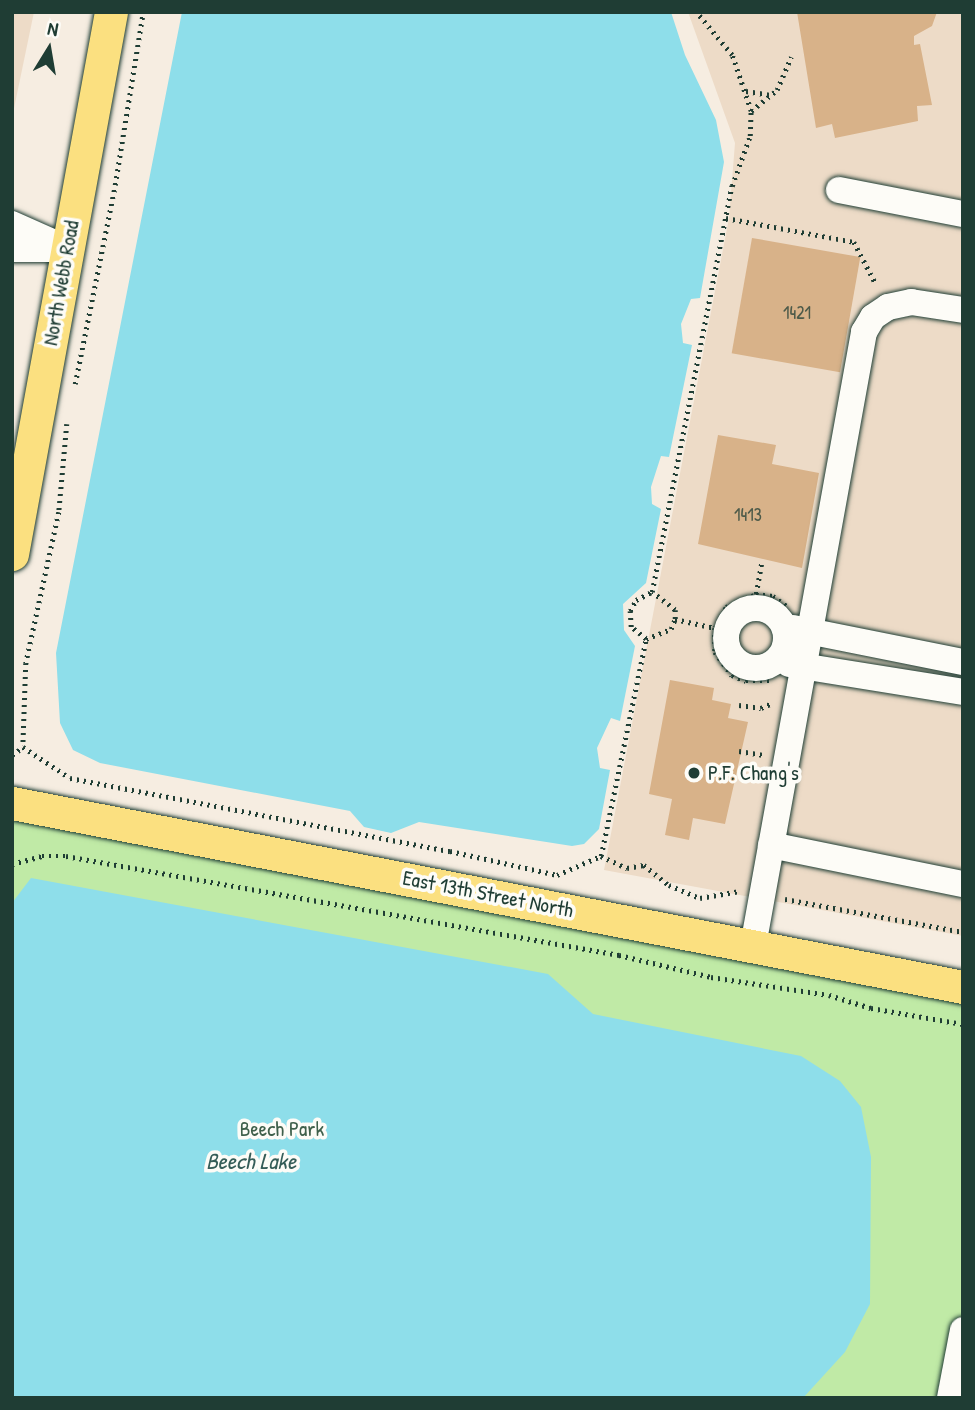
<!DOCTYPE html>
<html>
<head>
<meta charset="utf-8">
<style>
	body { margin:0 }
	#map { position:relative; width:975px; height:1410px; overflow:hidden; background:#f6ede1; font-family:"Patrick Hand",sans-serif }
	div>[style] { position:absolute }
	.built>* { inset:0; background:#eddbc7 }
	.green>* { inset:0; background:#c0eaa6 }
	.water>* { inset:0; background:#8edeea }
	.building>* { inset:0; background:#d8b289; transform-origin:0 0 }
	.path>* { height:4.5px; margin-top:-2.25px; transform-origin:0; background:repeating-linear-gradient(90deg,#1f3d34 0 2px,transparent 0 7px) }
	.roads { filter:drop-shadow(0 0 2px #1f3d34) drop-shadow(0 0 2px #1f3d34) }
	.minor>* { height:26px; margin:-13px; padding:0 13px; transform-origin:13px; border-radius:13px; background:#fdfcf7 }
	.minor>.ring { margin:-13px; padding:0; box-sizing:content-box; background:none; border:26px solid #fdfcf7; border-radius:50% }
	.major>* { height:33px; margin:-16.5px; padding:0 16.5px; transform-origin:16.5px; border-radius:16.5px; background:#fbe080 }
	.dots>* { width:19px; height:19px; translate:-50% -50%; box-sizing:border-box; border:4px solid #fdfcf7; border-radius:50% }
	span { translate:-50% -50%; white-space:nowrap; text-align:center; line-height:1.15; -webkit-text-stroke:7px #fdfcf7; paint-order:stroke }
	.number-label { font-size:18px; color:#4d5a49 }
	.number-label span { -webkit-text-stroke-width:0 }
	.street-label { font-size:21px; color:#1f3d34 }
	.poi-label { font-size:21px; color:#1f3d34 }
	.left { translate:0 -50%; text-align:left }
	.park-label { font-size:21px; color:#3f604b }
	.water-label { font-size:23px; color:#355d58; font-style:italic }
	.frame { position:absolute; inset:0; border:14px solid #1f3d34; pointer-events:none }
	.north { position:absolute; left:14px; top:14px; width:70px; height:70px; -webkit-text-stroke:5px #fdfcf7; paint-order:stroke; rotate:11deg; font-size:19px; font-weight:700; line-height:28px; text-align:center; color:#1f3d34 }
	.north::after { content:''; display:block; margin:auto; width:24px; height:32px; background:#1f3d34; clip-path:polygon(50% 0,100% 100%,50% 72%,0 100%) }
</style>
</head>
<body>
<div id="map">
	<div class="built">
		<div style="clip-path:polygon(12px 12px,34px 12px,12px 118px)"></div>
		<div style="clip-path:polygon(688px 12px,963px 12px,963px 936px,604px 870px,729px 218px,735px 143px)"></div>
	</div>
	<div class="green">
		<div style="clip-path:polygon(12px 803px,963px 986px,963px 1398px,12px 1398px)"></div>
	</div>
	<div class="water">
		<div style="clip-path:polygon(182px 12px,671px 12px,685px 55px,716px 120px,724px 162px,700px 298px,691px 299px,681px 324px,683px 343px,692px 345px,669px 457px,661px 456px,651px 487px,652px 504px,661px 509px,646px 583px,623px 604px,624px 630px,635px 646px,620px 721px,611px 718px,597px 748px,600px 768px,610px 770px,599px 829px,584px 844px,572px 846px,419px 822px,391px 833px,364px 827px,350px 811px,100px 763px,73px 750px,60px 723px,56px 653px)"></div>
		<div style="clip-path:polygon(31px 878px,548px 974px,593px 1014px,801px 1056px,840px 1081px,861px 1107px,871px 1157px,870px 1304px,845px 1352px,803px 1398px,12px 1398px,12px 903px)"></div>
	</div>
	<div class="building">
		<div style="clip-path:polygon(797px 12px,937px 12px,932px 26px,914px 36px,914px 45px,920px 44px,932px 105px,917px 106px,918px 121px,835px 138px,832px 124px,816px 128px)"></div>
		<div style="left:752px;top:238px;width:110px;height:117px;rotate:10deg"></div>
		<div style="clip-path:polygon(718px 435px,776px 445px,772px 464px,819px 473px,802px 568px,698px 544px)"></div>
		<div style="clip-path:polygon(670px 680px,714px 688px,712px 700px,731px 704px,728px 718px,748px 722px,725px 824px,693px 818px,689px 840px,665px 835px,672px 799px,649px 794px)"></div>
	</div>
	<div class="path">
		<div style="left:746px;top:91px;width:25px;rotate:9deg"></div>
		<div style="left:751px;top:111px;width:33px;rotate:-39deg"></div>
		<div style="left:777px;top:90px;width:36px;rotate:-67deg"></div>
		<div style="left:726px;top:218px;width:130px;rotate:10.6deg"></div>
		<div style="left:854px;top:242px;width:47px;rotate:62.4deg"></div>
		<div style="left:75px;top:384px;width:203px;rotate:-78.6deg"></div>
		<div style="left:115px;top:185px;width:175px;rotate:-80.8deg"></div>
		<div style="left:67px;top:424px;width:88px;rotate:95.2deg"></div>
		<div style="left:59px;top:512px;width:155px;rotate:102.3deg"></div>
		<div style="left:26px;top:663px;width:84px;rotate:92deg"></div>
		<div style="left:23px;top:747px;width:56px;rotate:33.4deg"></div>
		<div style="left:70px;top:778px;width:387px;rotate:10.9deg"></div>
		<div style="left:450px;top:851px;width:110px;rotate:12.6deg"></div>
		<div style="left:557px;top:875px;width:48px;rotate:-23.4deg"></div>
		<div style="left:601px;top:856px;width:29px;rotate:25deg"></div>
		<div style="left:627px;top:868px;width:17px;rotate:-10deg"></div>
		<div style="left:644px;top:865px;width:32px;rotate:39deg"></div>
		<div style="left:669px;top:885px;width:34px;rotate:23deg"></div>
		<div style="left:700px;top:898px;width:39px;rotate:-10deg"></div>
		<div style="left:756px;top:594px;width:34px;rotate:-80deg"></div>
		<div style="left:675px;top:619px;width:41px;rotate:12.7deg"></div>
		<div style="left:715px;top:628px;width:24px;rotate:-62deg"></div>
		<div style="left:726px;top:607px;width:33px;rotate:-23deg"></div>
		<div style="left:756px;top:594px;width:17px;rotate:7deg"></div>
		<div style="left:773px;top:596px;width:17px;rotate:36deg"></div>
		<div style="left:715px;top:628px;width:24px;rotate:90deg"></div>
		<div style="left:715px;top:652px;width:29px;rotate:54deg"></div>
		<div style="left:732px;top:675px;width:15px;rotate:23deg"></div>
		<div style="left:746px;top:681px;width:24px"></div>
		<div style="left:646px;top:639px;width:27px;rotate:-22deg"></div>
		<div style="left:671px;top:629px;width:11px;rotate:-68deg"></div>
		<div style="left:675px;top:619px;width:9px;rotate:-90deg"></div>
		<div style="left:675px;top:610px;width:29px;rotate:-142deg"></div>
		<div style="left:739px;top:705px;width:22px;rotate:8deg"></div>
		<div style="left:761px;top:708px;width:12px;rotate:-24deg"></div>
		<div style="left:739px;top:751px;width:25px;rotate:9deg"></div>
		<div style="left:12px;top:755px;width:14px;rotate:-36deg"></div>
		<div style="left:601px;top:856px;width:222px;rotate:-78.3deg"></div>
		<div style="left:646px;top:639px;width:19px;rotate:-141deg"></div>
		<div style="left:631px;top:627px;width:16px;rotate:-94deg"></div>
		<div style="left:630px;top:611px;width:13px;rotate:-61deg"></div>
		<div style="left:636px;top:600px;width:18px;rotate:-27deg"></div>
		<div style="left:652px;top:592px;width:414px;rotate:-78.9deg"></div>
		<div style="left:732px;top:186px;width:53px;rotate:-70.2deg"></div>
		<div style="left:750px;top:136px;width:25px;rotate:-88deg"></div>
		<div style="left:751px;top:111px;width:59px;rotate:-108.7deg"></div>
		<div style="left:732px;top:55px;width:56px;rotate:-129.9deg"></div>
		<div style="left:12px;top:864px;width:31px;rotate:-15deg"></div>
		<div style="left:42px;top:856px;width:24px"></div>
		<div style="left:66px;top:856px;width:562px;rotate:10.15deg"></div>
		<div style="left:619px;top:955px;width:95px;rotate:13.4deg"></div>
		<div style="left:711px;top:977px;width:119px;rotate:8.7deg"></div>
		<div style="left:829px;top:995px;width:44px;rotate:17.2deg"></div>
		<div style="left:871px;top:1008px;width:93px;rotate:9.9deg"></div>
		<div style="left:785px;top:899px;width:181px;rotate:10.5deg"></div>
	</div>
	<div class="roads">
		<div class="minor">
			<div style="left:839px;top:190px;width:126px;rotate:11deg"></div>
			<div style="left:12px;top:224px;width:61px;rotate:24.1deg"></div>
			<div style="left:12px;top:249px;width:47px"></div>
			<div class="ring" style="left:726px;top:608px;width:34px;height:34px"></div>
			<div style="left:793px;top:628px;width:173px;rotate:11.3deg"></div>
			<div style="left:789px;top:664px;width:176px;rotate:9.1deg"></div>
			<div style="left:771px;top:845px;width:196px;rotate:11.5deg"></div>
			<div style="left:753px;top:946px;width:624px;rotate:-79.75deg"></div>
			<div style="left:864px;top:332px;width:17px;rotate:-59deg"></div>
			<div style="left:873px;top:317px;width:18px;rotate:-34deg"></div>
			<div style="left:888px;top:307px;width:24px;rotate:-12deg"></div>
			<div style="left:911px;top:302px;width:53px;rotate:8.7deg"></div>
			<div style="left:950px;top:1398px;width:69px;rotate:-79.2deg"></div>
		</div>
		<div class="major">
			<div style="left:12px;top:554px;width:551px;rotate:-79.65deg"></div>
			<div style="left:12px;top:803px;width:969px;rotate:10.95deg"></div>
		</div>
	</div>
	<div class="dots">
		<div style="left:694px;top:773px;background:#1f3d34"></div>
	</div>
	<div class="number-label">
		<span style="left:797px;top:313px">1421</span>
		<span style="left:748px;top:515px">1413</span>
	</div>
	<div class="street-label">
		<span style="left:61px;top:283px;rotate:-80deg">North Webb Road</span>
		<span style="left:488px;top:894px;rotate:11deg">East 13th Street North</span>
	</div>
	<div class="poi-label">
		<span class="left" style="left:708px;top:773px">P.F. Chang's</span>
	</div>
	<div class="park-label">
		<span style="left:282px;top:1129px">Beech Park</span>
	</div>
	<div class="water-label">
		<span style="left:251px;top:1161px">Beech Lake</span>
	</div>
	<div class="frame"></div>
	<div class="north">N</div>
</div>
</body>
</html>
